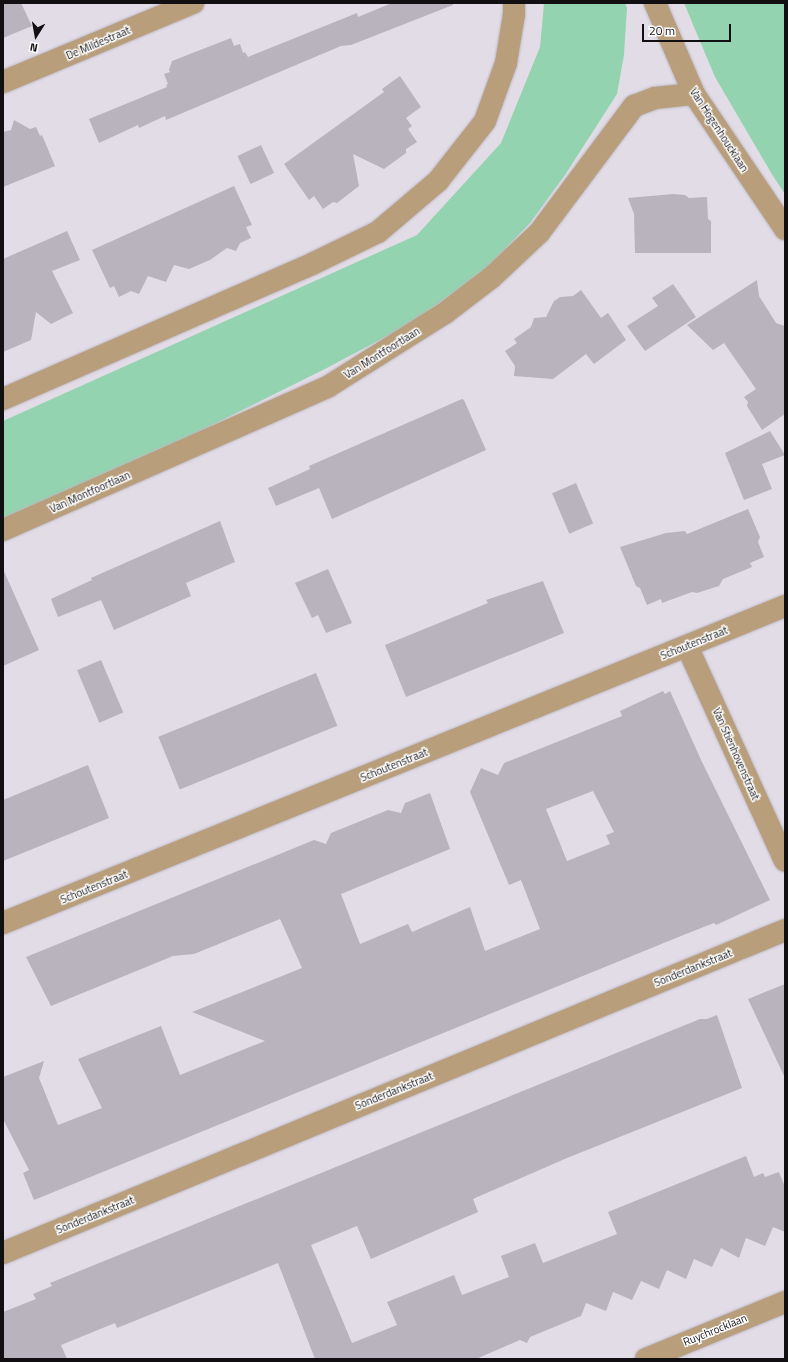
<!DOCTYPE html>
<html>
<head>
<meta charset="utf-8">
<style>
	body { margin:0 }
	#map { position:relative; width:788px; height:1362px; overflow:hidden; background:#e2dce7; font-family:"Titillium Web",sans-serif }
	div>[style] { position:absolute }
	.green>* { inset:0; background:#94d3b0 }
	.building>* { inset:0; background:#b9b3be; transform-origin:0 0 }
	.roads { filter:drop-shadow(0 0 1px #bcb7c1) drop-shadow(0 0 1px #bcb7c1) }
	.street>* { height:22px; margin:-11px; padding:0 11px; transform-origin:11px; border-radius:11px; background:#b89e7b }
	span { translate:-50% -50%; white-space:nowrap; text-align:center; line-height:1.15; -webkit-text-stroke:3px #fff; paint-order:stroke }
	.street-label { font-size:11px; color:#110f12 }
	.frame { position:absolute; inset:0; border:4px solid #110f12; pointer-events:none }
	.north { position:absolute; left:16px; top:16px; width:40px; height:40px; -webkit-text-stroke:3px #fff; paint-order:stroke; rotate:191deg; font-size:11px; font-weight:700; line-height:16px; text-align:center; color:#110f12 }
	.north::after { content:''; display:block; margin:auto; width:14px; height:18px; background:#110f12; clip-path:polygon(50% 0,100% 100%,50% 72%,0 100%) }
	.scale { position:absolute; left:642px; top:24px; width:89px; height:18px; box-sizing:border-box; border:2px solid #110f12; border-top:0; padding-left:5px; font-size:12px; line-height:14px; white-space:nowrap; color:#110f12; -webkit-text-stroke:3px #fff; paint-order:stroke }
</style>
</head>
<body>
<div id="map">
	<div class="green">
		<div style="clip-path:polygon(544px 3px,625px 3px,627px 8px,624px 55px,617px 94px,565px 175px,530px 223px,483px 272px,406px 326px,325px 369px,194px 434px,3px 518px,3px 421px,417px 235px,501px 143px,540px 47px)"></div>
		<div style="clip-path:polygon(684px 3px,785px 3px,785px 194px,773px 176px,715px 77px)"></div>
	</div>
	<div class="building">
		<div style="clip-path:polygon(3px 3px,21px 3px,32px 26px,3px 38px)"></div>
		<div style="clip-path:polygon(392px 3px,453px 3px,453px 5px,351px 45px,341px 46px,166px 120px,165px 116px,139px 128px,138px 125px,99px 143px,89px 119px,167px 87px,166px 85px,168px 84px,164px 74px,170px 72px,169px 70px,172px 61px,231px 38px,234px 46px,240px 44px,243px 53px,245px 52px,248px 57px,357px 13px,358px 17px)"></div>
		<div style="clip-path:polygon(400px 76px,421px 107px,406px 118px,412px 126px,408px 129px,417px 142px,406px 149px,406px 153px,384px 169px,353px 154px,359px 186px,337px 203px,333px 202px,323px 209px,314px 196px,309px 200px,284px 164px,384px 92px,382px 89px)"></div>
		<div style="clip-path:polygon(14px 120px,30px 129px,36px 127px,40px 136px,42px 135px,55px 166px,3px 187px,3px 132px,11px 130px)"></div>
		<div style="left:261px;top:145px;width:31px;height:26px;rotate:65deg"></div>
		<div style="clip-path:polygon(234px 186px,252px 225px,246px 227px,251px 238px,240px 243px,236px 251px,227px 248px,210px 260px,189px 269px,174px 265px,166px 282px,148px 276px,139px 294px,131px 291px,119px 297px,114px 286px,110px 288px,92px 250px)"></div>
		<div style="clip-path:polygon(673px 194px,685px 195px,689px 198px,707px 197px,708px 219px,711px 221px,711px 253px,635px 253px,634px 214px,628px 198px)"></div>
		<div style="clip-path:polygon(67px 231px,80px 260px,52px 271px,73px 313px,51px 324px,36px 312px,31px 340px,3px 352px,3px 259px)"></div>
		<div style="clip-path:polygon(757px 280px,759px 296px,776px 323px,785px 326px,785px 414px,762px 430px,747px 406px,748px 402px,744px 397px,756px 389px,724px 343px,713px 350px,687px 325px)"></div>
		<div style="clip-path:polygon(673px 284px,696px 317px,645px 351px,627px 326px,658px 306px,652px 298px)"></div>
		<div style="clip-path:polygon(581px 290px,601px 318px,608px 313px,626px 340px,594px 364px,586px 354px,553px 379px,514px 376px,515px 366px,505px 351px,517px 343px,514px 339px,531px 327px,534px 318px,546px 317px,554px 301px,560px 297px,573px 296px)"></div>
		<div style="clip-path:polygon(462px 399px,464px 400px,486px 450px,332px 519px,319px 488px,276px 506px,268px 488px,310px 469px,309px 466px)"></div>
		<div style="clip-path:polygon(770px 431px,785px 455px,762px 464px,772px 489px,744px 500px,725px 453px)"></div>
		<div style="left:576px;top:483px;width:44px;height:26px;rotate:67deg"></div>
		<div style="clip-path:polygon(748px 509px,760px 537px,758px 542px,764px 557px,750px 563px,752px 567px,723px 579px,719px 586px,697px 593px,692px 592px,662px 603px,661px 599px,647px 605px,640px 588px,636px 586px,620px 547px,666px 533px,685px 531px,687px 534px)"></div>
		<div style="clip-path:polygon(220px 521px,235px 562px,186px 583px,191px 596px,114px 630px,101px 600px,58px 617px,51px 599px,92px 580px,91px 578px)"></div>
		<div style="clip-path:polygon(3px 569px,39px 650px,3px 666px)"></div>
		<div style="clip-path:polygon(328px 569px,352px 623px,326px 633px,318px 615px,312px 618px,295px 583px)"></div>
		<div style="clip-path:polygon(543px 581px,564px 633px,406px 697px,385px 645px,488px 603px,486px 600px)"></div>
		<div style="left:101px;top:660px;width:57px;height:26px;rotate:67deg"></div>
		<div style="left:316px;top:673px;width:57px;height:170px;rotate:68deg"></div>
		<div style="clip-path:polygon(evenodd,663px 691px,665px 694px,670px 691px,702px 762px,770px 900px,716px 925px,714px 923px,681px 936px,34px 1200px,23px 1173px,29px 1170px,3px 1119px,3px 1077px,44px 1061px,39px 1078px,58px 1125px,102px 1108px,78px 1059px,161px 1026px,180px 1075px,265px 1041px,192px 1012px,302px 968px,280px 919px,194px 954px,173px 956px,51px 1006px,26px 957px,314px 840px,326px 844px,331px 833px,388px 810px,401px 813px,405px 803px,430px 793px,450px 849px,341px 894px,360px 944px,408px 924px,412px 932px,470px 907px,485px 951px,540px 929px,521px 880px,509px 885px,470px 792px,481px 768px,498px 775px,504px 763px,622px 716px,620px 711px,663px 691px,593px 791px,614px 832px,606px 835px,610px 844px,567px 861px,546px 809px,593px 791px)"></div>
		<div style="clip-path:polygon(88px 765px,109px 818px,3px 861px,3px 800px)"></div>
		<div style="clip-path:polygon(785px 984px,785px 1078px,748px 999px)"></div>
		<div style="clip-path:polygon(717px 1015px,742px 1088px,567px 1158px,473px 1199px,478px 1212px,371px 1259px,357px 1226px,311px 1245px,352px 1343px,397px 1325px,387px 1302px,454px 1275px,462px 1295px,509px 1277px,501px 1256px,535px 1243px,543px 1263px,617px 1234px,608px 1212px,746px 1156px,754px 1177px,763px 1173px,765px 1177px,779px 1172px,785px 1187px,785px 1232px,773px 1227px,765px 1246px,746px 1238px,739px 1258px,721px 1248px,712px 1267px,694px 1259px,686px 1279px,667px 1270px,659px 1289px,641px 1281px,632px 1300px,613px 1292px,606px 1311px,586px 1303px,581px 1316px,530px 1337px,527px 1343px,520px 1340px,476px 1359px,315px 1359px,278px 1263px,117px 1328px,115px 1323px,61px 1345px,67px 1359px,3px 1359px,3px 1312px,36px 1299px,33px 1294px,52px 1286px,50px 1283px,700px 1019px,707px 1019px)"></div>
	</div>
	<div class="roads">
		<div class="street">
			<div style="left:655px;top:3px;width:99px;rotate:66.8deg"></div>
			<div style="left:694px;top:94px;width:163px;rotate:56deg"></div>
			<div style="left:3px;top:82px;width:206px;rotate:-22.6deg"></div>
			<div style="left:3px;top:399px;width:337px;rotate:-23.6deg"></div>
			<div style="left:312px;top:264px;width:73px;rotate:-25.9deg"></div>
			<div style="left:378px;top:232px;width:79px;rotate:-40.4deg"></div>
			<div style="left:438px;top:181px;width:76px;rotate:-51.9deg"></div>
			<div style="left:485px;top:121px;width:62px;rotate:-70.1deg"></div>
			<div style="left:506px;top:63px;width:50px;rotate:-80.7deg"></div>
			<div style="left:514px;top:14px;width:11px;rotate:-90deg"></div>
			<div style="left:3px;top:530px;width:356px;rotate:-23.8deg"></div>
			<div style="left:329px;top:386px;width:137px;rotate:-32.2deg"></div>
			<div style="left:445px;top:313px;width:58px;rotate:-37.3deg"></div>
			<div style="left:491px;top:278px;width:66px;rotate:-43.2deg"></div>
			<div style="left:539px;top:233px;width:159px;rotate:-53.2deg"></div>
			<div style="left:634px;top:106px;width:22px;rotate:-21deg"></div>
			<div style="left:655px;top:98px;width:39px;rotate:-6deg"></div>
			<div style="left:687px;top:646px;width:236px;rotate:65.5deg"></div>
			<div style="left:3px;top:923px;width:844px;rotate:-22.07deg"></div>
			<div style="left:3px;top:1253px;width:846px;rotate:-22.44deg"></div>
			<div style="left:646px;top:1359px;width:150px;rotate:-22.3deg"></div>
		</div>
	</div>
	<div class="street-label">
		<span style="left:98px;top:43px;rotate:-23deg">De Mildestraat</span>
		<span style="left:719px;top:130px;rotate:57deg">Van Hogenhoucklaan</span>
		<span style="left:382px;top:353px;rotate:-32deg">Van Montfoortlaan</span>
		<span style="left:90px;top:492px;rotate:-24deg">Van Montfoortlaan</span>
		<span style="left:694px;top:643px;rotate:-22deg">Schoutenstraat</span>
		<span style="left:736px;top:754px;rotate:66deg">Van Stienhovenstraat</span>
		<span style="left:394px;top:765px;rotate:-22deg">Schoutenstraat</span>
		<span style="left:94px;top:887px;rotate:-22deg">Schoutenstraat</span>
		<span style="left:693px;top:968px;rotate:-22deg">Sonderdankstraat</span>
		<span style="left:394px;top:1091px;rotate:-22deg">Sonderdankstraat</span>
		<span style="left:95px;top:1215px;rotate:-22deg">Sonderdankstraat</span>
		<span style="left:715px;top:1330px;rotate:-22deg">Ruychrocklaan</span>
	</div>
	<div class="frame"></div>
	<div class="north">N</div>
	<div class="scale">20 m</div>
</div>
</body>
</html>
